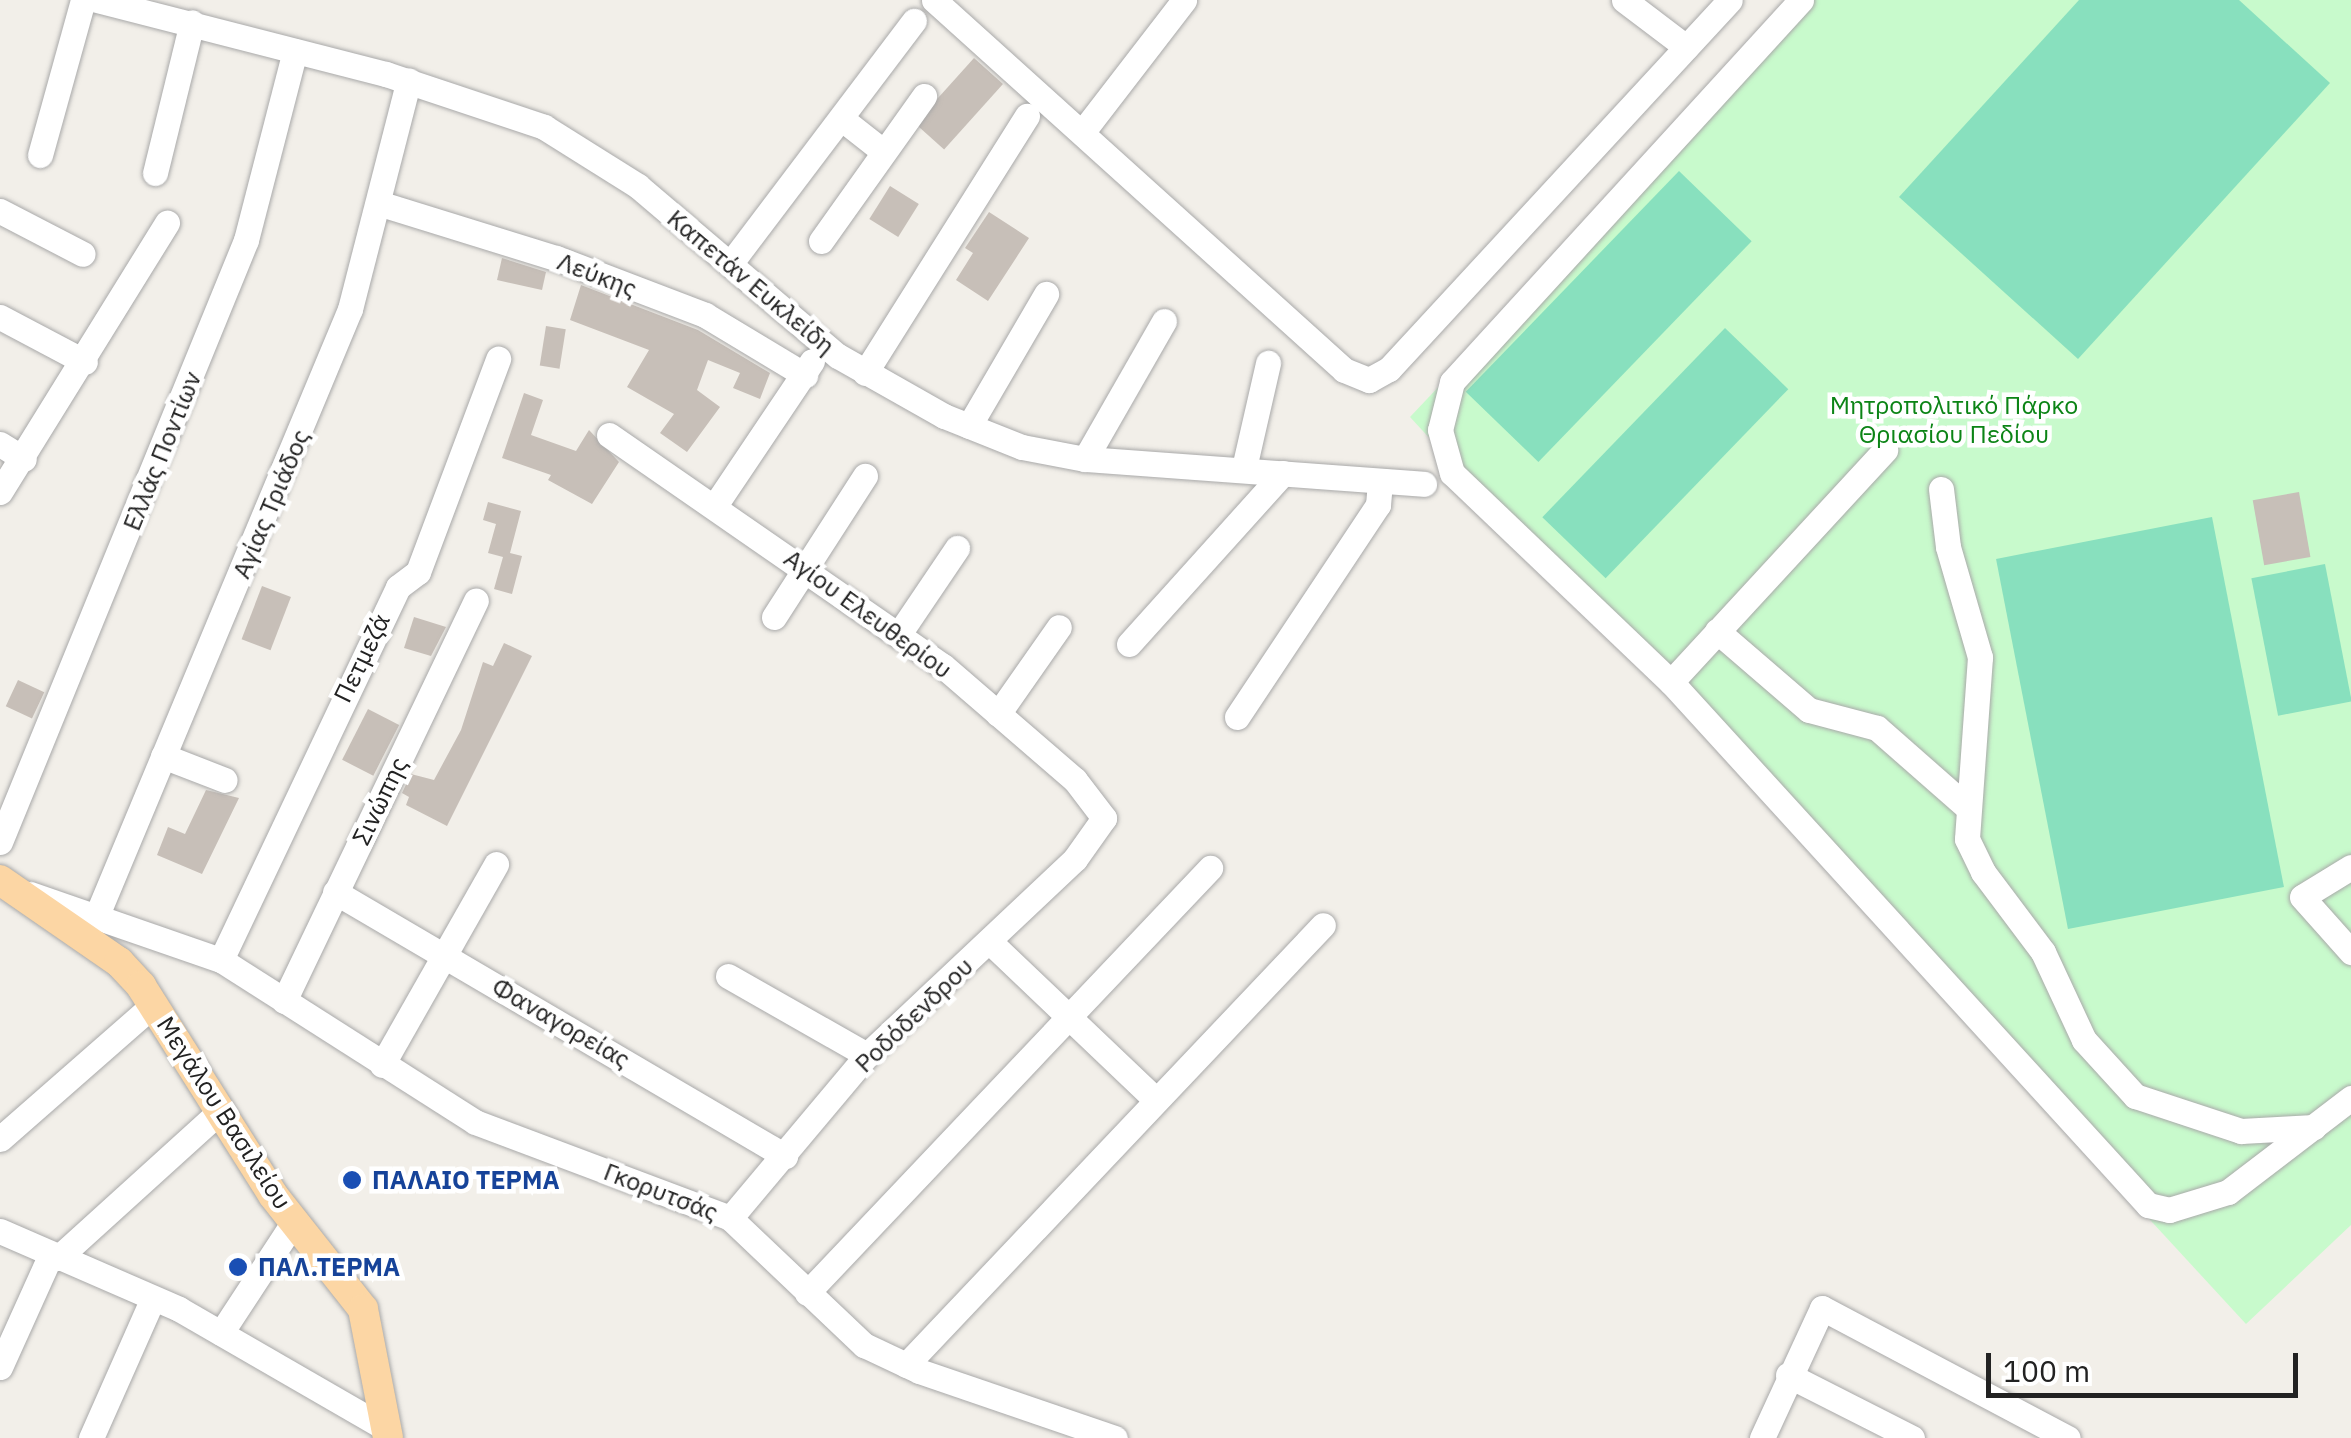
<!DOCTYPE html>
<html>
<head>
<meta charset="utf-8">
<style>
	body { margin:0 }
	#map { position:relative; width:2351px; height:1438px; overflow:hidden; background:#f2efe9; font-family:"IBM Plex Sans",sans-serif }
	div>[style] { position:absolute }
	.park>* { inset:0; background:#c8facc }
	.pitch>* { inset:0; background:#88e0be; transform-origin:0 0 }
	.building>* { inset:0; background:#c7bfb8; transform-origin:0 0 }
	.roads { filter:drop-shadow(0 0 2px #a9a9a9) drop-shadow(0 0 2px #a9a9a9) }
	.minor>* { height:25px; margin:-12.5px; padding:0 12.5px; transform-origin:12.5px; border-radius:12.5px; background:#fff }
	.major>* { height:30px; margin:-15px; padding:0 15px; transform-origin:15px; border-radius:15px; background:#fcd6a4 }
	.dots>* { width:28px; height:28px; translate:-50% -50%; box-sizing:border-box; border:5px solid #fff; border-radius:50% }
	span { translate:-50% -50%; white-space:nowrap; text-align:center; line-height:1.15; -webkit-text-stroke:9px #fff; paint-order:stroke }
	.street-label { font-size:25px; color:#222 }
	.park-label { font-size:25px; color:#0c8416 }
	.transit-label { font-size:25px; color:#164399; font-weight:700 }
	.left { translate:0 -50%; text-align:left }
	.scale { position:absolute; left:1986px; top:1353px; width:312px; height:45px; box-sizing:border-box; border:5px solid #222; border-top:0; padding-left:12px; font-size:30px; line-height:35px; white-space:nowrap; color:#222; -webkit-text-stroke:8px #fff; paint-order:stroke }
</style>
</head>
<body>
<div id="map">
	<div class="park">
		<div style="clip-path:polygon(1804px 0,2351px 0,2351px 1225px,2246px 1324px,1410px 417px)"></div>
	</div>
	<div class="pitch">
		<div style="clip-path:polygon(2079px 0,2239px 0,2330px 83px,2078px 359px,1899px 197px)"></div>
		<div style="left:1679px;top:171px;width:101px;height:307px;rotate:44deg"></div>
		<div style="left:1725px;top:328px;width:88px;height:263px;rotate:44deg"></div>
		<div style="left:2212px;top:517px;width:377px;height:220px;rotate:79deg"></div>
		<div style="left:2325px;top:564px;width:140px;height:75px;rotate:79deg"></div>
	</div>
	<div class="building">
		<div style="left:974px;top:58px;width:39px;height:88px;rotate:42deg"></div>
		<div style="left:890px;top:186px;width:34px;height:39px;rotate:32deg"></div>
		<div style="clip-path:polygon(989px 212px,1029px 238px,988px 301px,956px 280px,973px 253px,965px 248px)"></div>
		<div style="clip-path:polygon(502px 258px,546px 272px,542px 290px,497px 280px)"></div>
		<div style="clip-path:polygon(581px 285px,698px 330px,770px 373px,760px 399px,733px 388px,740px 373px,708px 360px,697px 390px,720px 407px,687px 452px,660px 433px,674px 414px,627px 387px,649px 350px,570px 320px)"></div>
		<div style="left:546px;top:326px;width:20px;height:40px;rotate:9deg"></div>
		<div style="clip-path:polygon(524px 393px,543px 400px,531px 435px,576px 451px,589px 430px,619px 462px,592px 504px,548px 480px,551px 475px,502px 458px)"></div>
		<div style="left:2299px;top:492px;width:66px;height:47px;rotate:80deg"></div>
		<div style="clip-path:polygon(488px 502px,521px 511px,510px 553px,522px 556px,512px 594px,494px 589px,503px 557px,488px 553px,496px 524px,483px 520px)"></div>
		<div style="left:262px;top:586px;width:31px;height:57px;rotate:21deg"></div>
		<div style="clip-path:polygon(414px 617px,446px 627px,431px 656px,404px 648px)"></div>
		<div style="clip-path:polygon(504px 643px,532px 656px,447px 826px,406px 805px,409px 797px,402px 793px,411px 774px,434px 780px,461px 730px,483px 662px,493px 666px)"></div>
		<div style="left:18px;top:680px;width:29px;height:29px;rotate:25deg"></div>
		<div style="left:368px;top:709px;width:35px;height:57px;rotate:27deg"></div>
		<div style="clip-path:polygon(206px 790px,239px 798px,202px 874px,157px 855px,168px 827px,185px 834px)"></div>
	</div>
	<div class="roads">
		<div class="minor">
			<div style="left:97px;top:0;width:298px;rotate:14.4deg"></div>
			<div style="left:386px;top:74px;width:167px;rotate:18.5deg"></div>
			<div style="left:544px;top:127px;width:111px;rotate:32.1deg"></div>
			<div style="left:638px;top:186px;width:262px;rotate:40.4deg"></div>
			<div style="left:838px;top:356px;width:122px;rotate:29.5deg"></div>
			<div style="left:944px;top:416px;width:84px;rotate:21.7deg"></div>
			<div style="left:1022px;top:447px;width:64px;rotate:10.8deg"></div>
			<div style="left:1085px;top:459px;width:340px;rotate:4.2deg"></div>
			<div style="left:934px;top:0;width:552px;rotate:42.06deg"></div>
			<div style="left:1344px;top:370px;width:27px;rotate:22deg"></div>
			<div style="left:1369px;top:380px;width:23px;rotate:-29deg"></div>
			<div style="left:1389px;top:369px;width:502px;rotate:-47.26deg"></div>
			<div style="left:1624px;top:0;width:78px;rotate:37.2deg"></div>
			<div style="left:1801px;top:0;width:517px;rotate:132.42deg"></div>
			<div style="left:1452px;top:382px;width:49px;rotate:104deg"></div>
			<div style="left:1440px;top:430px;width:45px;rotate:74.4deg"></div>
			<div style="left:1452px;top:473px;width:303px;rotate:43.7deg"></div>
			<div style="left:1671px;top:682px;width:708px;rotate:47.63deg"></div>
			<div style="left:2148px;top:1205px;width:22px;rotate:13deg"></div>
			<div style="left:2169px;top:1210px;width:62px;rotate:-17deg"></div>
			<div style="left:2228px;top:1192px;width:155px;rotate:-37.4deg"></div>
			<div style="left:842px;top:119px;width:53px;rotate:38.2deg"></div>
			<div style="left:1084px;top:130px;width:164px;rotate:-52.4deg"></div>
			<div style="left:40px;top:155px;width:161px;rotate:-74.5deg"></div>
			<div style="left:155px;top:173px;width:155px;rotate:-76.2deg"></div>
			<div style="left:378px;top:203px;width:186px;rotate:17.2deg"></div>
			<div style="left:556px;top:258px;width:160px;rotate:20.9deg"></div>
			<div style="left:705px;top:315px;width:117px;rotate:31deg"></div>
			<div style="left:0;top:211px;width:93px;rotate:27.4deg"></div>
			<div style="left:821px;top:241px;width:178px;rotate:-54.6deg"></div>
			<div style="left:730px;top:264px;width:305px;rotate:-52.9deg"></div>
			<div style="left:0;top:317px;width:96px;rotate:27.9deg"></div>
			<div style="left:865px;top:373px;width:304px;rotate:-57.8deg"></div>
			<div style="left:969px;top:426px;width:153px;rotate:-59.7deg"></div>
			<div style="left:609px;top:435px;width:406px;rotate:34.7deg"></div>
			<div style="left:943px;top:666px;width:174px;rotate:40.8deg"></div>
			<div style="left:1075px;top:780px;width:48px;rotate:52.7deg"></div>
			<div style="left:1104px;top:818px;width:50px;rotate:125.3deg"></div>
			<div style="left:1075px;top:859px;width:286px;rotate:136.7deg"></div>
			<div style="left:867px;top:1055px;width:213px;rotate:130deg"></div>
			<div style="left:0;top:444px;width:28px;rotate:32deg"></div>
			<div style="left:1085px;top:459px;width:159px;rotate:-60.2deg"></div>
			<div style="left:1244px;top:468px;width:108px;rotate:-77.1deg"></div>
			<div style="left:1941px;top:489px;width:58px;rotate:83.1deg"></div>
			<div style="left:1948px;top:547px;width:115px;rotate:73.8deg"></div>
			<div style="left:1980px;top:657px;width:182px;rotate:94.1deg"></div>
			<div style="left:1967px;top:839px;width:37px;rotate:64deg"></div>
			<div style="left:1983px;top:872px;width:100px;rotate:53.1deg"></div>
			<div style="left:2043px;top:952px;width:97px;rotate:65deg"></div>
			<div style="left:2084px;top:1040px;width:76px;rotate:47.7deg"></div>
			<div style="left:2135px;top:1096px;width:112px;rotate:18.3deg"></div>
			<div style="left:2241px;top:1131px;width:73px;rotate:-3.1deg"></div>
			<div style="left:0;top:492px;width:317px;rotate:-58.2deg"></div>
			<div style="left:716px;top:504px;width:172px;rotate:-56.1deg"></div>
			<div style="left:774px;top:617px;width:168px;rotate:-57.2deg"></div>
			<div style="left:1717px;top:631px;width:121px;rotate:40.7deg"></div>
			<div style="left:1809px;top:710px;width:70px;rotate:14.8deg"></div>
			<div style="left:1877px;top:728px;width:121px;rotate:41.3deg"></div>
			<div style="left:899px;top:634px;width:104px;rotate:-56deg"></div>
			<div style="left:1129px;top:644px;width:230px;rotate:-48deg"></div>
			<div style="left:1671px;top:682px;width:316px;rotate:-47.3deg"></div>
			<div style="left:998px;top:714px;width:106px;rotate:-55deg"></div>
			<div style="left:1237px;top:717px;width:255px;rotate:-56.4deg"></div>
			<div style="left:1378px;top:505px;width:22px;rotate:-85deg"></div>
			<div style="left:163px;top:756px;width:66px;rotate:21.2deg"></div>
			<div style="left:0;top:842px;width:650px;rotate:-67.77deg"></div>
			<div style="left:246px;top:240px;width:195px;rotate:-75.5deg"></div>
			<div style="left:2351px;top:867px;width:57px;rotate:148.5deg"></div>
			<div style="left:2302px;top:897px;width:74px;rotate:48.3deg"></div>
			<div style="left:335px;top:892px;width:522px;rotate:30.4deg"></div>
			<div style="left:30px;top:894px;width:202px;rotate:19.1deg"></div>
			<div style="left:221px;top:960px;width:301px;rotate:32.5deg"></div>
			<div style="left:475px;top:1122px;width:272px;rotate:20.6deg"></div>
			<div style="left:730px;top:1218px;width:185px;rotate:43.5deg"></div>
			<div style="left:864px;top:1345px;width:61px;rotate:25.3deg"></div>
			<div style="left:919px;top:1371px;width:207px;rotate:18.9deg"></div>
			<div style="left:97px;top:915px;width:657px;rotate:-67.34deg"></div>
			<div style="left:350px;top:309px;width:236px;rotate:-75.6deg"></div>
			<div style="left:990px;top:942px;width:229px;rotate:43.6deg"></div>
			<div style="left:221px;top:960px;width:413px;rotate:-64.6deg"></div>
			<div style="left:398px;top:587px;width:25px;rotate:-37deg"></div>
			<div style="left:418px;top:572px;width:228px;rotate:-69.4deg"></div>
			<div style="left:728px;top:976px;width:160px;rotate:29.6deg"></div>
			<div style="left:284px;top:1001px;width:444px;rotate:-64.4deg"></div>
			<div style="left:382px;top:1065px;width:231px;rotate:-60.4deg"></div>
			<div style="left:0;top:1139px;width:205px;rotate:-41.2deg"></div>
			<div style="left:0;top:1231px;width:195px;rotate:23.5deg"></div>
			<div style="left:179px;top:1309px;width:236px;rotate:30deg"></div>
			<div style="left:58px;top:1258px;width:217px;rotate:-42.2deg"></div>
			<div style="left:807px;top:1293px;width:586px;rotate:-46.52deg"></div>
			<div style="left:221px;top:1333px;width:135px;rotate:-56.8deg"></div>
			<div style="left:906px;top:1365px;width:606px;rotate:-46.54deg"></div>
			<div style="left:0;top:1367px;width:124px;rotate:-65.7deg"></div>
			<div style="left:1788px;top:1375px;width:139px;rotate:26.9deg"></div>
			<div style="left:91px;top:1438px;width:153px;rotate:-66.1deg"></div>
			<div style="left:1762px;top:1438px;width:143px;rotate:-65.2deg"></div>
			<div style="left:1822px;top:1308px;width:278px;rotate:27.9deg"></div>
		</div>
		<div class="major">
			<div style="left:0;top:880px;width:145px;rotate:34.6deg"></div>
			<div style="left:119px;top:962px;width:33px;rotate:47deg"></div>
			<div style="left:141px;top:986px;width:247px;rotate:57.7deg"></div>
			<div style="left:273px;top:1195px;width:145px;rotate:51.7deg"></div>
			<div style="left:363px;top:1309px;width:131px;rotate:79deg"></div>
		</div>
	</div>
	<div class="dots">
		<div style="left:352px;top:1180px;background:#1a4fb4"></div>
		<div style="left:238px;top:1267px;background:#1a4fb4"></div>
	</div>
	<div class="street-label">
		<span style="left:597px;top:275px;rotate:21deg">Λεύκης</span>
		<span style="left:751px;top:282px;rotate:40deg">Καπετάν Ευκλείδη</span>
		<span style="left:162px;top:451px;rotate:-68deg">Ελλάς Ποντίων</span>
		<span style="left:271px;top:504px;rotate:-67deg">Αγίας Τριάδος</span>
		<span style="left:868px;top:614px;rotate:36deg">Αγίου Ελευθερίου</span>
		<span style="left:362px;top:658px;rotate:-64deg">Πετμεζά</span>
		<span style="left:380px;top:801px;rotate:-64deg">Σινώπης</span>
		<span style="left:914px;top:1015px;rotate:-44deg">Ροδόδενδρου</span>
		<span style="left:561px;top:1023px;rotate:30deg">Φαναγορείας</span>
		<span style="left:224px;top:1113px;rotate:57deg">Μεγάλου Βασιλείου</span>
		<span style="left:661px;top:1192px;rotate:21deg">Γκορυτσάς</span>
	</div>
	<div class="park-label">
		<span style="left:1954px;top:420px">Μητροπολιτικό Πάρκο<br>Θριασίου Πεδίου</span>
	</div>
	<div class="transit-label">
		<span class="left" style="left:372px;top:1180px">ΠΑΛΑΙΟ ΤΕΡΜΑ</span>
		<span class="left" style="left:258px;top:1267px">ΠΑΛ.ΤΕΡΜΑ</span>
	</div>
	<div class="scale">100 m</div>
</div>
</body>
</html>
